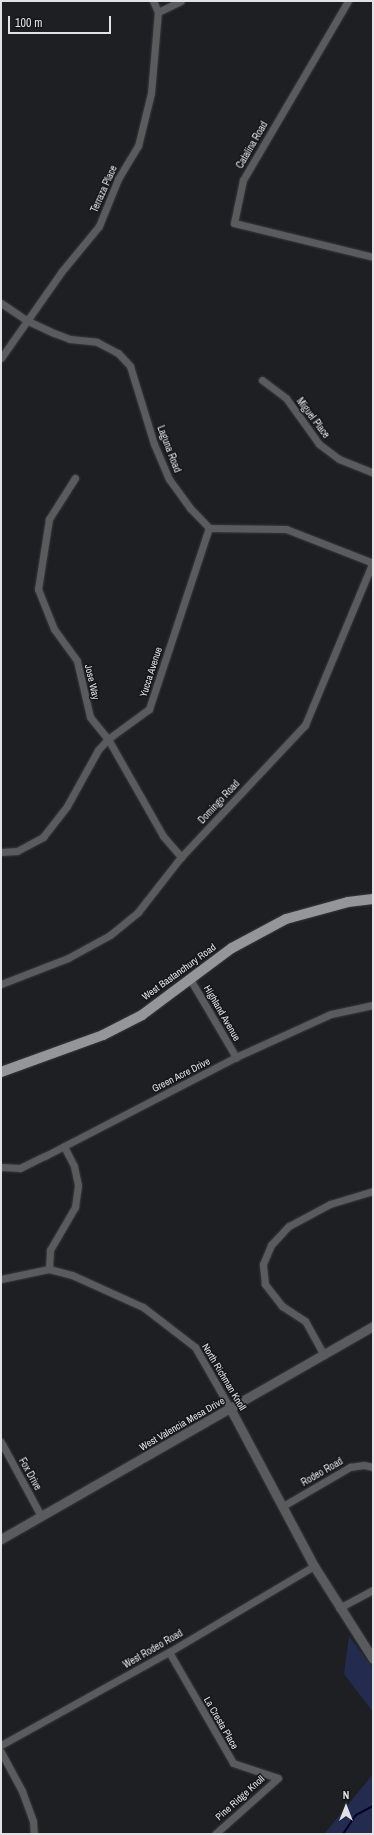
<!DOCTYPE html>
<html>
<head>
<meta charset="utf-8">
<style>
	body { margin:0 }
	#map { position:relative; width:374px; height:1835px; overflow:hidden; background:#1e1f22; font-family:"Archivo Narrow",sans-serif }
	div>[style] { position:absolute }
	.green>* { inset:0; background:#232c4e }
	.stream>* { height:2px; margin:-1px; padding:0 1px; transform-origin:1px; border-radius:1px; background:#030129 }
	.roads { filter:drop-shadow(0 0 1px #393a3d) drop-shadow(0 0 1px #393a3d) }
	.minor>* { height:7px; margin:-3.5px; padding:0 3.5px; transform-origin:3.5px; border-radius:3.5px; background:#5a5b5c }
	.tertiary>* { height:9px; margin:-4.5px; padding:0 4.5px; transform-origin:4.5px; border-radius:4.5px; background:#5a5b5c }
	.primary>* { height:10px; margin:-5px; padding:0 5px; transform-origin:5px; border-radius:5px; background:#959699 }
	span { translate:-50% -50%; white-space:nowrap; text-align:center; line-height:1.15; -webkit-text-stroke:3px #151619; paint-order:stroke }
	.street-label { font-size:10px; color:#e2e2e4 }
	.frame { position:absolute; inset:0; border:2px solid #e2e2e4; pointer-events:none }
	.north { position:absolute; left:326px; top:1787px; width:40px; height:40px; -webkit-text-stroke:3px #151619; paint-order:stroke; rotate:0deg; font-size:11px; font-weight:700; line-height:16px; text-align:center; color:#e2e2e4 }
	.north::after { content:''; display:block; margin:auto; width:14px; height:18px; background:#e2e2e4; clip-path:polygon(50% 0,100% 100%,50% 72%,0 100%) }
	.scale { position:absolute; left:8px; top:16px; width:103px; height:18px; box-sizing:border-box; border:2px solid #e2e2e4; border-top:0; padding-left:5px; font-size:12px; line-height:14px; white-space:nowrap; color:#e2e2e4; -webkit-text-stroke:3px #151619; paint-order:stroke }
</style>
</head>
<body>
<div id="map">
	<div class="green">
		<div style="clip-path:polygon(349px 1636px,373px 1668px,373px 1712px,344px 1674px)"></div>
		<div style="clip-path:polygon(373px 1774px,373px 1834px,324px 1834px,325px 1833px)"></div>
	</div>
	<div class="stream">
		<div style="left:343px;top:1834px;width:23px;rotate:-56deg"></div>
		<div style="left:356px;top:1815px;width:19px;rotate:-28deg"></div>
	</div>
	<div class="roads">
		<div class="minor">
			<div style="left:348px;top:1px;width:208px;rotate:120.4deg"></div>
			<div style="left:243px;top:180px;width:44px;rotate:101.8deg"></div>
			<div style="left:234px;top:223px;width:143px;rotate:13.7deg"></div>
			<div style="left:158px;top:12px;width:25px;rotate:-26deg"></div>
			<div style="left:1px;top:303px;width:32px;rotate:34deg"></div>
			<div style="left:28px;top:321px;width:29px;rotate:25deg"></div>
			<div style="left:54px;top:333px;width:17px;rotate:21deg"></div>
			<div style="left:70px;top:339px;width:27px;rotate:6deg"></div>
			<div style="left:97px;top:342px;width:24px;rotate:28deg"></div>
			<div style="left:118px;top:353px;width:18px;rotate:47deg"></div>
			<div style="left:130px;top:366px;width:82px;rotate:72.9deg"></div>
			<div style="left:154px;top:444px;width:38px;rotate:67deg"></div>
			<div style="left:169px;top:479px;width:36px;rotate:54deg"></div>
			<div style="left:190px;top:508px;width:28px;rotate:46deg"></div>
			<div style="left:209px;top:528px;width:77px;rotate:0.7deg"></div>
			<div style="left:286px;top:529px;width:93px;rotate:21.3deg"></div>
			<div style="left:1px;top:358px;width:106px;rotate:-55deg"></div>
			<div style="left:62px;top:271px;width:58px;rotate:-50.6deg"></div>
			<div style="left:99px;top:226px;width:51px;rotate:-68deg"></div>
			<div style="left:118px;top:179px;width:39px;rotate:-59deg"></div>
			<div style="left:138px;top:146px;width:55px;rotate:-76.2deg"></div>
			<div style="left:151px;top:93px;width:81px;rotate:-85.1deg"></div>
			<div style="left:158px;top:12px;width:12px;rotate:-114deg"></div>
			<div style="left:262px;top:380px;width:30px;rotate:37deg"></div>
			<div style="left:286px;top:398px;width:57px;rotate:54.3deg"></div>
			<div style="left:319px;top:444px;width:25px;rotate:37deg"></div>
			<div style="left:339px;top:459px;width:37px;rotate:22deg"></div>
			<div style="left:75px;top:478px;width:49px;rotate:122.4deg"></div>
			<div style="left:49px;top:519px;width:71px;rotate:98.9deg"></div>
			<div style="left:38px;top:589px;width:43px;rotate:68.2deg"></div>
			<div style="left:54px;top:629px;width:39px;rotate:54deg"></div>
			<div style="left:77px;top:661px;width:57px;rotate:76.9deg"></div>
			<div style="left:90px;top:717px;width:28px;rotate:51deg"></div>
			<div style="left:108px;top:739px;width:112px;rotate:60.4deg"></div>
			<div style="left:163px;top:836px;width:28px;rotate:49deg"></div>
			<div style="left:1px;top:852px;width:16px;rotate:-4deg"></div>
			<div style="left:17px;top:851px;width:30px;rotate:-28deg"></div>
			<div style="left:43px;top:837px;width:39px;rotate:-52deg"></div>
			<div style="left:67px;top:806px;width:64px;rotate:-61deg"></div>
			<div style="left:98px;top:750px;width:15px;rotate:-48deg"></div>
			<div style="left:108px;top:739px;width:51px;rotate:-36.2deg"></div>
			<div style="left:149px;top:709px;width:191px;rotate:-71.7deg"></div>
			<div style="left:190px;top:979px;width:91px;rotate:59.5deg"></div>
			<div style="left:1px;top:984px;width:72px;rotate:-21.2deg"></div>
			<div style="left:68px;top:958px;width:48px;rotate:-28.7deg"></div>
			<div style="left:110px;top:935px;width:36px;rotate:-39deg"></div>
			<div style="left:138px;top:912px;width:70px;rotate:-52deg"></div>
			<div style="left:181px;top:857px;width:181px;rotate:-46.8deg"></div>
			<div style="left:305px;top:725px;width:177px;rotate:-67.4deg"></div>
			<div style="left:1px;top:1167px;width:19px;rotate:3deg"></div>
			<div style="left:20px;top:1168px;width:28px;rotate:-26deg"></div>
			<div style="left:45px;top:1156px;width:215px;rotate:-27.4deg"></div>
			<div style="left:236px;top:1057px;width:104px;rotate:-24.4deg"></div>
			<div style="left:331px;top:1014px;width:43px;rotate:-12.1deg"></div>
			<div style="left:49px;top:1269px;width:19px;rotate:-87deg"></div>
			<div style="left:50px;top:1250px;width:50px;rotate:-59.8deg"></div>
			<div style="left:75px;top:1207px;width:22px;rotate:-82deg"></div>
			<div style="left:78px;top:1185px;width:19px;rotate:-102deg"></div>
			<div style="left:74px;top:1166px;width:22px;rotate:-117deg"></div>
			<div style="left:1px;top:1279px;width:49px;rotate:-11.8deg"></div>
			<div style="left:49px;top:1269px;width:24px;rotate:15deg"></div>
			<div style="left:72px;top:1275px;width:78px;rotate:24.3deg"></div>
			<div style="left:143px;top:1307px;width:66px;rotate:37.6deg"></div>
			<div style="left:195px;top:1347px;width:70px;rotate:60.2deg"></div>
			<div style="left:324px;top:1355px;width:39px;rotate:-119deg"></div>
			<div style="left:305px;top:1321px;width:27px;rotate:-147deg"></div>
			<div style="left:282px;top:1306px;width:28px;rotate:-128deg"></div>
			<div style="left:265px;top:1284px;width:20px;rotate:-96deg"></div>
			<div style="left:263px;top:1264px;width:21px;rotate:-67deg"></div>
			<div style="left:271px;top:1245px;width:26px;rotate:-47deg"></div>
			<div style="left:289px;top:1226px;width:47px;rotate:-28.2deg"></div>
			<div style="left:330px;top:1204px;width:45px;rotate:-16.8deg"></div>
			<div style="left:1px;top:1442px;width:84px;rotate:61.6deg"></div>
			<div style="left:283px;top:1506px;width:78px;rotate:-30.2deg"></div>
			<div style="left:350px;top:1467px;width:14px;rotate:-8deg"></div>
			<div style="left:364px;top:1465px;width:9px;rotate:13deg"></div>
			<div style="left:339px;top:1608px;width:38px;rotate:-28deg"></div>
			<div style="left:169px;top:1652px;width:128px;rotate:60deg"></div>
			<div style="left:233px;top:1763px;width:47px;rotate:18.4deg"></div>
			<div style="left:278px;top:1778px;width:84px;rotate:138.4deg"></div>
			<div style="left:1px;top:1745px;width:192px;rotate:-29deg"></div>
			<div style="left:169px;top:1652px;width:169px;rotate:-30.7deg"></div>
			<div style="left:1px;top:1752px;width:44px;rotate:61.7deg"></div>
			<div style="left:22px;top:1791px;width:32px;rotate:70deg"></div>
			<div style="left:33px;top:1821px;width:13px;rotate:86deg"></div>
		</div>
		<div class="tertiary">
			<div style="left:230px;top:1408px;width:179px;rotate:62deg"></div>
			<div style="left:314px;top:1566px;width:110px;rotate:57.6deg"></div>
			<div style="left:1px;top:1539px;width:429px;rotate:-29.8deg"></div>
		</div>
		<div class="primary">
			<div style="left:1px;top:1072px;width:109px;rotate:-19.9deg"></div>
			<div style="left:103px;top:1035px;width:44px;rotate:-27.1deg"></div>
			<div style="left:142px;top:1015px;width:112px;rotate:-36.7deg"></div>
			<div style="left:232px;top:948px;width:61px;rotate:-28.2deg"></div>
			<div style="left:286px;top:919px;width:64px;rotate:-15.3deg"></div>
			<div style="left:348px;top:902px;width:25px;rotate:-7deg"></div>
		</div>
	</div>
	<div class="street-label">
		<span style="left:252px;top:145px;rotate:-60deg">Catalina Road</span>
		<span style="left:104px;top:189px;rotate:-66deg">Terraza Place</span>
		<span style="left:313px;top:418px;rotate:53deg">Miguel Place</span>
		<span style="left:169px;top:449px;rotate:69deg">Laguna Road</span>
		<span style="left:151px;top:672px;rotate:-72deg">Yucca Avenue</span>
		<span style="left:92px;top:682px;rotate:77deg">Jose Way</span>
		<span style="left:219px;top:802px;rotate:-47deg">Domingo Road</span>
		<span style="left:179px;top:972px;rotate:-36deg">West Bastanchury Road</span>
		<span style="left:222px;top:1013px;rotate:60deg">Highland Avenue</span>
		<span style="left:181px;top:1075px;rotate:-27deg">Green Acre Drive</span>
		<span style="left:224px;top:1377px;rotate:59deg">North Richman Knoll</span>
		<span style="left:182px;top:1424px;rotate:-30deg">West Valencia Mesa Drive</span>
		<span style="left:322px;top:1472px;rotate:-30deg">Rodeo Road</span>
		<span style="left:30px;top:1474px;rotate:61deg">Fox Drive</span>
		<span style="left:153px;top:1649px;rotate:-30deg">West Rodeo Road</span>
		<span style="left:221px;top:1723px;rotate:60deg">La Cresta Place</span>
		<span style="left:240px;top:1798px;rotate:-42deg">Pine Ridge Knoll</span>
	</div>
	<div class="frame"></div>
	<div class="north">N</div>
	<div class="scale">100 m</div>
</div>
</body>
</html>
